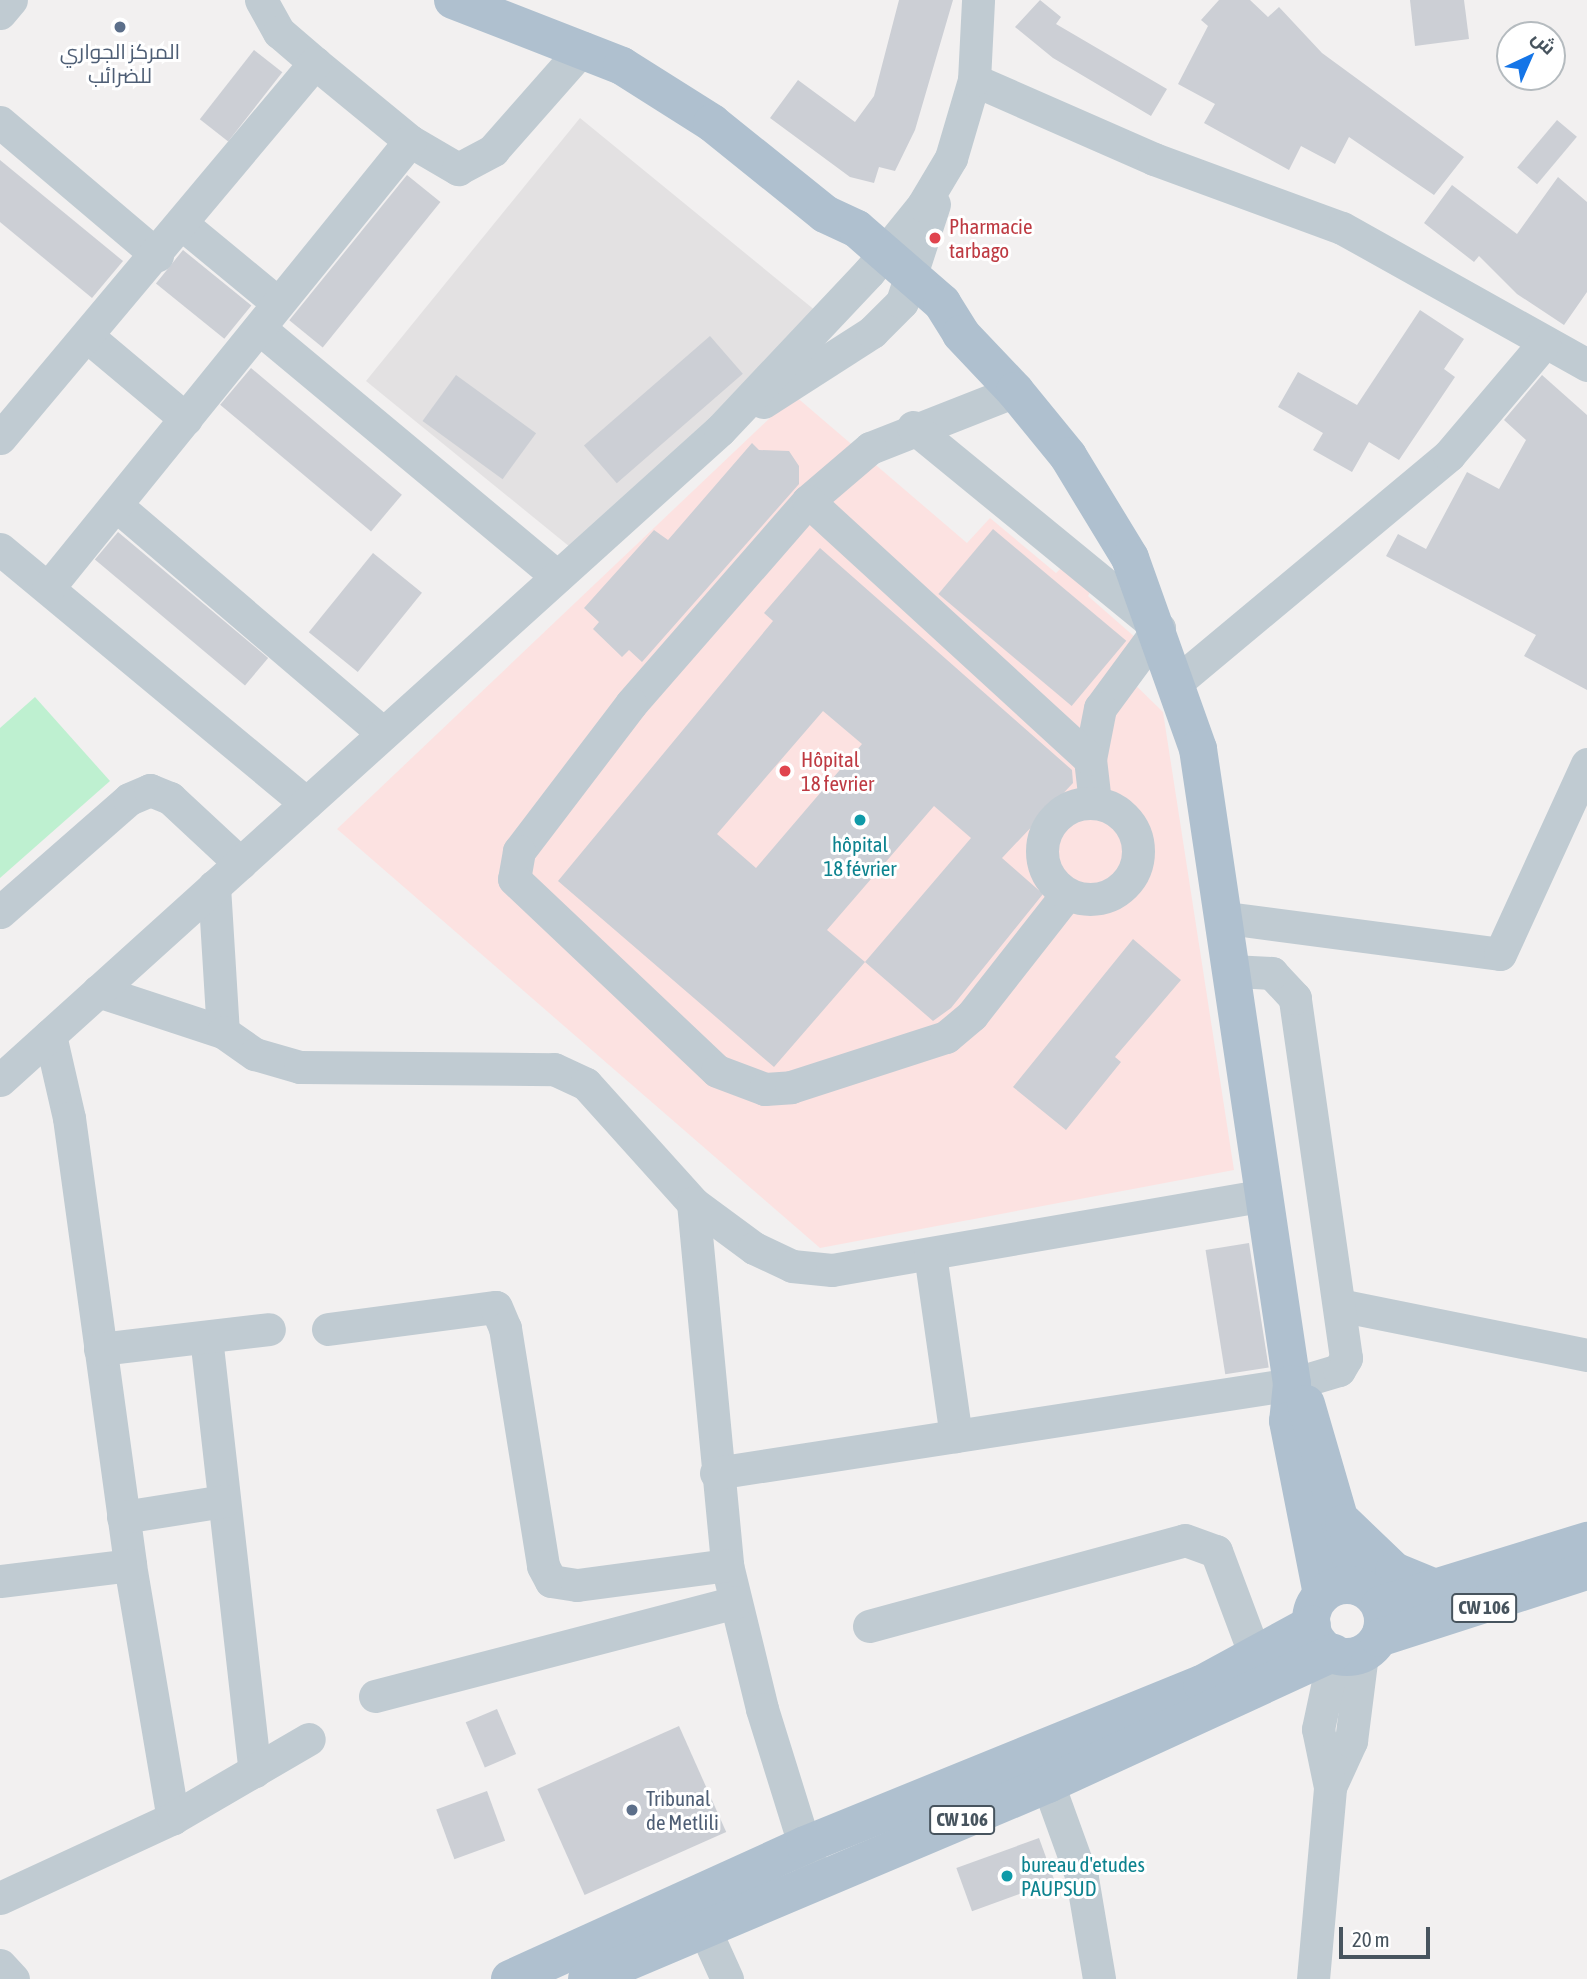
<!DOCTYPE html>
<html>
<head>
<meta charset="utf-8">
<style>
	body { margin:0 }
	#map { position:relative; width:1587px; height:1979px; overflow:hidden; background:#f2f0f0; font-family:"Asap Condensed",Cairo,sans-serif }
	div>[style] { position:absolute }
	.education>* { inset:0; background:#e3e1e2 }
	.medical>* { inset:0; background:#fce2e1 }
	.green>* { inset:0; background:#bef0d0 }
	.building>* { inset:0; background:#cccfd5; transform-origin:0 0 }
	.minor>* { height:33px; margin:-16.5px; padding:0 16.5px; transform-origin:16.5px; border-radius:16.5px; background:#c0cbd2 }
	.minor>.ring { margin:-16.5px; padding:0; box-sizing:content-box; background:none; border:33px solid #c0cbd2; border-radius:50% }
	.major>* { height:38px; margin:-19px; padding:0 19px; transform-origin:19px; border-radius:19px; background:#afc0cf }
	.major>.ring { margin:-19px; padding:0; box-sizing:content-box; background:none; border:38px solid #afc0cf; border-radius:50% }
	.dots>* { width:19px; height:19px; translate:-50% -50%; box-sizing:border-box; border:4px solid #fff; border-radius:50% }
	span { translate:-50% -50%; white-space:nowrap; text-align:center; line-height:1.15; -webkit-text-stroke:6px #fff; paint-order:stroke }
	.shield-label span { padding:2px 5px; background:#fff; border:2px solid; border-radius:5px; -webkit-text-stroke-width:0 }
	.shield-label { font-size:19px; color:#47545e; font-weight:700 }
	.service-label { font-size:21px; color:#4e5e75 }
	.left { translate:0 -50%; text-align:left }
	.health-label { font-size:21px; color:#be3a42 }
	.culture-label { font-size:21px; color:#0d838f }
	.north { position:absolute; left:1496px; top:21px; width:70px; height:70px; box-sizing:border-box; background:#fff; border:2px solid #b5bbbf; border-radius:50%; rotate:44deg; font-size:19px; font-weight:700; line-height:28px; text-align:center; color:#47545e }
	.north::after { content:''; display:block; margin:auto; width:24px; height:32px; background:#1575e7; clip-path:polygon(50% 0,100% 100%,50% 72%,0 100%) }
	.scale { position:absolute; left:1339px; top:1927px; width:91px; height:32px; box-sizing:border-box; border:4px solid #47545e; border-top:0; padding-left:9px; font-size:21px; line-height:24px; white-space:nowrap; color:#47545e; -webkit-text-stroke:5px #fff; paint-order:stroke }
</style>
</head>
<body>
<div id="map">
	<div class="education">
		<div style="clip-path:polygon(580px 118px,822px 316px,570px 547px,366px 381px)"></div>
	</div>
	<div class="medical">
		<div style="clip-path:polygon(794px 395px,967px 543px,990px 518px,1056px 573px,1067px 562px,1095px 584px,1088px 596px,1136px 638px,1121px 671px,1163px 712px,1234px 1170px,820px 1248px,337px 829px)"></div>
	</div>
	<div class="green">
		<div style="clip-path:polygon(35px 697px,110px 781px,0 878px,0 728px)"></div>
	</div>
	<div class="building">
		<div style="clip-path:polygon(899px 0,953px 0,915px 130px,895px 171px,879px 167px,874px 183px,850px 177px,770px 118px,798px 80px,855px 122px,874px 96px)"></div>
		<div style="clip-path:polygon(1040px 0,1061px 17px,1056px 24px,1167px 89px,1151px 116px,1053px 58px,1015px 27px)"></div>
		<div style="clip-path:polygon(1219px 0,1250px 0,1268px 17px,1279px 7px,1322px 53px,1464px 157px,1434px 195px,1349px 137px,1335px 164px,1301px 146px,1289px 170px,1204px 123px,1215px 104px,1178px 84px,1208px 26px,1201px 20px)"></div>
		<div style="clip-path:polygon(1410px 0,1464px 0,1469px 39px,1415px 46px)"></div>
		<div style="left:254px;top:50px;width:36px;height:88px;rotate:38deg"></div>
		<div style="left:1557px;top:120px;width:26px;height:62px;rotate:40deg"></div>
		<div style="clip-path:polygon(0 160px,123px 261px,92px 298px,0 222px)"></div>
		<div style="left:407px;top:175px;width:43px;height:187px;rotate:39deg"></div>
		<div style="clip-path:polygon(1558px 177px,1587px 202px,1587px 292px,1564px 325px,1517px 294px,1479px 256px,1474px 262px,1424px 223px,1452px 185px,1517px 234px)"></div>
		<div style="left:183px;top:250px;width:88px;height:43px;rotate:39deg"></div>
		<div style="clip-path:polygon(1420px 310px,1464px 339px,1444px 369px,1455px 377px,1399px 460px,1369px 442px,1352px 472px,1313px 450px,1323px 433px,1278px 407px,1298px 372px,1357px 405px)"></div>
		<div style="left:710px;top:336px;width:50px;height:167px;rotate:49deg"></div>
		<div style="left:251px;top:368px;width:197px;height:48px;rotate:40deg"></div>
		<div style="left:456px;top:375px;width:99px;height:57px;rotate:36deg"></div>
		<div style="clip-path:polygon(1542px 375px,1587px 415px,1587px 690px,1524px 656px,1536px 635px,1386px 556px,1398px 534px,1426px 549px,1467px 472px,1499px 489px,1526px 440px,1504px 420px)"></div>
		<div style="clip-path:polygon(752px 443px,759px 450px,789px 451px,799px 466px,799px 484px,642px 662px,629px 650px,622px 657px,593px 629px,599px 622px,584px 608px,654px 530px,668px 540px)"></div>
		<div style="left:993px;top:529px;width:174px;height:85px;rotate:40deg"></div>
		<div style="left:118px;top:532px;width:196px;height:36px;rotate:40deg"></div>
		<div style="clip-path:polygon(evenodd,820px 548px,1072px 770px,1073px 783px,1002px 858px,1043px 894px,951px 1008px,933px 1021px,865px 962px,774px 1067px,558px 881px,773px 621px,764px 613px,820px 548px,823px 711px,862px 744px,756px 868px,717px 834px,823px 711px,820px 548px,934px 806px,971px 838px,865px 962px,827px 930px,934px 806px)"></div>
		<div style="left:373px;top:553px;width:63px;height:102px;rotate:39deg"></div>
		<div style="clip-path:polygon(1133px 939px,1181px 980px,1115px 1057px,1121px 1062px,1066px 1130px,1013px 1087px)"></div>
		<div style="left:1249px;top:1243px;width:126px;height:44px;rotate:81deg"></div>
		<div style="left:497px;top:1709px;width:49px;height:34px;rotate:67deg"></div>
		<div style="left:679px;top:1726px;width:116px;height:155px;rotate:66deg"></div>
		<div style="left:487px;top:1791px;width:53px;height:54px;rotate:70deg"></div>
		<div style="left:1039px;top:1838px;width:46px;height:88px;rotate:70deg"></div>
	</div>
	<div class="minor">
		<div style="left:261px;top:0;width:37px;rotate:61deg"></div>
		<div style="left:279px;top:32px;width:48px;rotate:40.7deg"></div>
		<div style="left:315px;top:63px;width:123px;rotate:39.4deg"></div>
		<div style="left:410px;top:141px;width:56px;rotate:30.3deg"></div>
		<div style="left:458px;top:169px;width:40px;rotate:-28deg"></div>
		<div style="left:493px;top:150px;width:136px;rotate:-48.6deg"></div>
		<div style="left:0;top:13px;width:17px;rotate:-50deg"></div>
		<div style="left:974px;top:80px;width:197px;rotate:23.7deg"></div>
		<div style="left:1154px;top:159px;width:200px;rotate:20.2deg"></div>
		<div style="left:1342px;top:228px;width:281px;rotate:29.2deg"></div>
		<div style="left:0;top:122px;width:206px;rotate:40.3deg"></div>
		<div style="left:182px;top:224px;width:124px;rotate:39.5deg"></div>
		<div style="left:259px;top:328px;width:388px;rotate:39.8deg"></div>
		<div style="left:87px;top:336px;width:129px;rotate:40deg"></div>
		<div style="left:1015px;top:391px;width:156px;rotate:158.5deg"></div>
		<div style="left:870px;top:448px;width:82px;rotate:139.5deg"></div>
		<div style="left:808px;top:501px;width:269px;rotate:131.1deg"></div>
		<div style="left:631px;top:704px;width:185px;rotate:127.3deg"></div>
		<div style="left:519px;top:851px;width:28px;rotate:100deg"></div>
		<div style="left:514px;top:879px;width:279px;rotate:43.4deg"></div>
		<div style="left:717px;top:1071px;width:51px;rotate:20.6deg"></div>
		<div style="left:765px;top:1089px;width:26px;rotate:-4deg"></div>
		<div style="left:791px;top:1087px;width:163px;rotate:-17.9deg"></div>
		<div style="left:946px;top:1037px;width:34px;rotate:-40deg"></div>
		<div style="left:972px;top:1015px;width:154px;rotate:-51.9deg"></div>
		<div style="left:763px;top:402px;width:130px;rotate:-32.7deg"></div>
		<div style="left:872px;top:332px;width:42px;rotate:-45deg"></div>
		<div style="left:902px;top:302px;width:103px;rotate:-71.9deg"></div>
		<div style="left:913px;top:427px;width:318px;rotate:39.3deg"></div>
		<div style="left:1159px;top:628px;width:99px;rotate:126.4deg"></div>
		<div style="left:1100px;top:708px;width:52px;rotate:101.1deg"></div>
		<div style="left:1090px;top:759px;width:43px;rotate:83.4deg"></div>
		<div style="left:0;top:438px;width:490px;rotate:-50deg"></div>
		<div style="left:808px;top:501px;width:382px;rotate:42.5deg"></div>
		<div style="left:117px;top:506px;width:350px;rotate:40.5deg"></div>
		<div style="left:0;top:549px;width:398px;rotate:39.7deg"></div>
		<div style="left:48px;top:588px;width:575px;rotate:-51deg"></div>
		<div style="left:1178px;top:681px;width:353px;rotate:-39.8deg"></div>
		<div style="left:1449px;top:455px;width:147px;rotate:-49.7deg"></div>
		<div class="ring" style="left:1042px;top:803px;width:63px;height:63px"></div>
		<div style="left:214px;top:886px;width:146px;rotate:86.5deg"></div>
		<div style="left:0;top:912px;width:171px;rotate:-41.2deg"></div>
		<div style="left:129px;top:799px;width:23px;rotate:-23deg"></div>
		<div style="left:150px;top:790px;width:22px;rotate:22deg"></div>
		<div style="left:170px;top:798px;width:96px;rotate:42.9deg"></div>
		<div style="left:1227px;top:918px;width:275px;rotate:7.5deg"></div>
		<div style="left:1500px;top:954px;width:209px;rotate:-65.4deg"></div>
		<div style="left:98px;top:991px;width:132px;rotate:18.2deg"></div>
		<div style="left:223px;top:1032px;width:39px;rotate:35deg"></div>
		<div style="left:255px;top:1054px;width:47px;rotate:16.1deg"></div>
		<div style="left:300px;top:1067px;width:254px;rotate:0.5deg"></div>
		<div style="left:554px;top:1069px;width:35px;rotate:25deg"></div>
		<div style="left:586px;top:1084px;width:160px;rotate:48deg"></div>
		<div style="left:693px;top:1203px;width:76px;rotate:36.4deg"></div>
		<div style="left:754px;top:1248px;width:42px;rotate:25.3deg"></div>
		<div style="left:792px;top:1266px;width:40px;rotate:5.7deg"></div>
		<div style="left:832px;top:1270px;width:440px;rotate:-9.8deg"></div>
		<div style="left:50px;top:1035px;width:85px;rotate:77.1deg"></div>
		<div style="left:69px;top:1118px;width:451px;rotate:82.2deg"></div>
		<div style="left:130px;top:1565px;width:257px;rotate:80.4deg"></div>
		<div style="left:0;top:1080px;width:970px;rotate:-42.08deg"></div>
		<div style="left:720px;top:430px;width:217px;rotate:-46.7deg"></div>
		<div style="left:869px;top:272px;width:86px;rotate:-51.1deg"></div>
		<div style="left:923px;top:205px;width:55px;rotate:-59.2deg"></div>
		<div style="left:951px;top:158px;width:81px;rotate:-73.6deg"></div>
		<div style="left:974px;top:80px;width:80px;rotate:-87.1deg"></div>
		<div style="left:693px;top:1203px;width:364px;rotate:84.6deg"></div>
		<div style="left:727px;top:1565px;width:148px;rotate:76.3deg"></div>
		<div style="left:762px;top:1709px;width:169px;rotate:72.7deg"></div>
		<div style="left:930px;top:1254px;width:184px;rotate:81.9deg"></div>
		<div style="left:1339px;top:1305px;width:253px;rotate:11.4deg"></div>
		<div style="left:328px;top:1329px;width:169px;rotate:-7.5deg"></div>
		<div style="left:496px;top:1307px;width:23px;rotate:67deg"></div>
		<div style="left:505px;top:1328px;width:241px;rotate:80.9deg"></div>
		<div style="left:543px;top:1566px;width:17px;rotate:62deg"></div>
		<div style="left:551px;top:1581px;width:26px;rotate:9deg"></div>
		<div style="left:577px;top:1585px;width:151px;rotate:-7.6deg"></div>
		<div style="left:206px;top:1337px;width:437px;rotate:83.6deg"></div>
		<div style="left:100px;top:1349px;width:170px;rotate:-6.7deg"></div>
		<div style="left:716px;top:1473px;width:583px;rotate:-8.78deg"></div>
		<div style="left:1292px;top:1384px;width:49px;rotate:-16.6deg"></div>
		<div style="left:1339px;top:1370px;width:14px;rotate:-60deg"></div>
		<div style="left:1346px;top:1358px;width:364px;rotate:-98.1deg"></div>
		<div style="left:1295px;top:998px;width:34px;rotate:-133deg"></div>
		<div style="left:1272px;top:973px;width:36px;rotate:-177deg"></div>
		<div style="left:123px;top:1517px;width:102px;rotate:-9deg"></div>
		<div style="left:0;top:1581px;width:131px;rotate:-7deg"></div>
		<div style="left:869px;top:1626px;width:327px;rotate:-15.2deg"></div>
		<div style="left:1185px;top:1540px;width:33px;rotate:20deg"></div>
		<div style="left:1216px;top:1551px;width:114px;rotate:69.5deg"></div>
		<div style="left:375px;top:1696px;width:372px;rotate:-14.6deg"></div>
		<div style="left:1048px;top:1784px;width:100px;rotate:70.1deg"></div>
		<div style="left:1082px;top:1878px;width:102px;rotate:80.4deg"></div>
		<div style="left:1330px;top:1787px;width:51px;rotate:-65.5deg"></div>
		<div style="left:1351px;top:1741px;width:88px;rotate:-82.8deg"></div>
		<div style="left:0;top:1898px;width:191px;rotate:-24.8deg"></div>
		<div style="left:173px;top:1818px;width:157px;rotate:-30.2deg"></div>
		<div style="left:704px;top:1928px;width:56px;rotate:65.7deg"></div>
		<div style="left:0;top:1965px;width:19px;rotate:47deg"></div>
		<div style="left:1313px;top:1979px;width:193px;rotate:-84.9deg"></div>
		<div style="left:1330px;top:1787px;width:59px;rotate:-101.7deg"></div>
		<div style="left:1318px;top:1729px;width:77px;rotate:-78deg"></div>
	</div>
	<div class="major">
		<div style="left:453px;top:0;width:181px;rotate:21.3deg"></div>
		<div style="left:622px;top:66px;width:107px;rotate:32.3deg"></div>
		<div style="left:712px;top:123px;width:145px;rotate:38.8deg"></div>
		<div style="left:825px;top:214px;width:35px;rotate:25deg"></div>
		<div style="left:857px;top:229px;width:113px;rotate:41deg"></div>
		<div style="left:942px;top:303px;width:36px;rotate:58deg"></div>
		<div style="left:961px;top:334px;width:79px;rotate:46.5deg"></div>
		<div style="left:1015px;top:391px;width:84px;rotate:50.8deg"></div>
		<div style="left:1068px;top:456px;width:119px;rotate:58.7deg"></div>
		<div style="left:1130px;top:558px;width:203px;rotate:70.4deg"></div>
		<div style="left:1198px;top:749px;width:642px;rotate:81.58deg"></div>
		<div style="left:1292px;top:1384px;width:37px;rotate:96deg"></div>
		<div style="left:1288px;top:1421px;width:177px;rotate:78.9deg"></div>
		<div style="left:1306px;top:1404px;width:190px;rotate:73.8deg"></div>
		<div style="left:1344px;top:1523px;width:69px;rotate:43.8deg"></div>
		<div style="left:1394px;top:1571px;width:50px;rotate:22.4deg"></div>
		<div class="ring" style="left:1311px;top:1585px;width:34px;height:34px"></div>
		<div style="left:1380px;top:1605px;width:217px;rotate:-17.2deg"></div>
		<div style="left:1379px;top:1638px;width:219px;rotate:-17.9deg"></div>
		<div style="left:510px;top:1979px;width:324px;rotate:-24.4deg"></div>
		<div style="left:805px;top:1845px;width:428px;rotate:-22.1deg"></div>
		<div style="left:1202px;top:1684px;width:125px;rotate:-28.6deg"></div>
		<div style="left:587px;top:1979px;width:501px;rotate:-22.93deg"></div>
		<div style="left:1048px;top:1784px;width:314px;rotate:-24.7deg"></div>
	</div>
	<div class="dots">
		<div style="left:120px;top:27px;background:#5c6f8a"></div>
		<div style="left:935px;top:238px;background:#e0444e"></div>
		<div style="left:785px;top:771px;background:#e0444e"></div>
		<div style="left:860px;top:820px;background:#0f9aa8"></div>
		<div style="left:632px;top:1810px;background:#5c6f8a"></div>
		<div style="left:1007px;top:1876px;background:#0f9aa8"></div>
	</div>
	<div class="shield-label">
		<span style="left:1484px;top:1608px">CW 106</span>
		<span style="left:962px;top:1820px">CW 106</span>
	</div>
	<div class="service-label">
		<span style="left:120px;top:63px">المركز الجواري<br>للضرائب</span>
		<span class="left" style="left:646px;top:1810px">Tribunal<br>de Metlili</span>
	</div>
	<div class="health-label">
		<span class="left" style="left:949px;top:238px">Pharmacie<br>tarbago</span>
		<span class="left" style="left:801px;top:771px">Hôpital<br>18 fevrier</span>
	</div>
	<div class="culture-label">
		<span style="left:860px;top:856px">hôpital<br>18 février</span>
		<span class="left" style="left:1021px;top:1876px">bureau d'etudes<br>PAUPSUD</span>
	</div>
	<div class="north">ش</div>
	<div class="scale">20 m</div>
</div>
</body>
</html>
